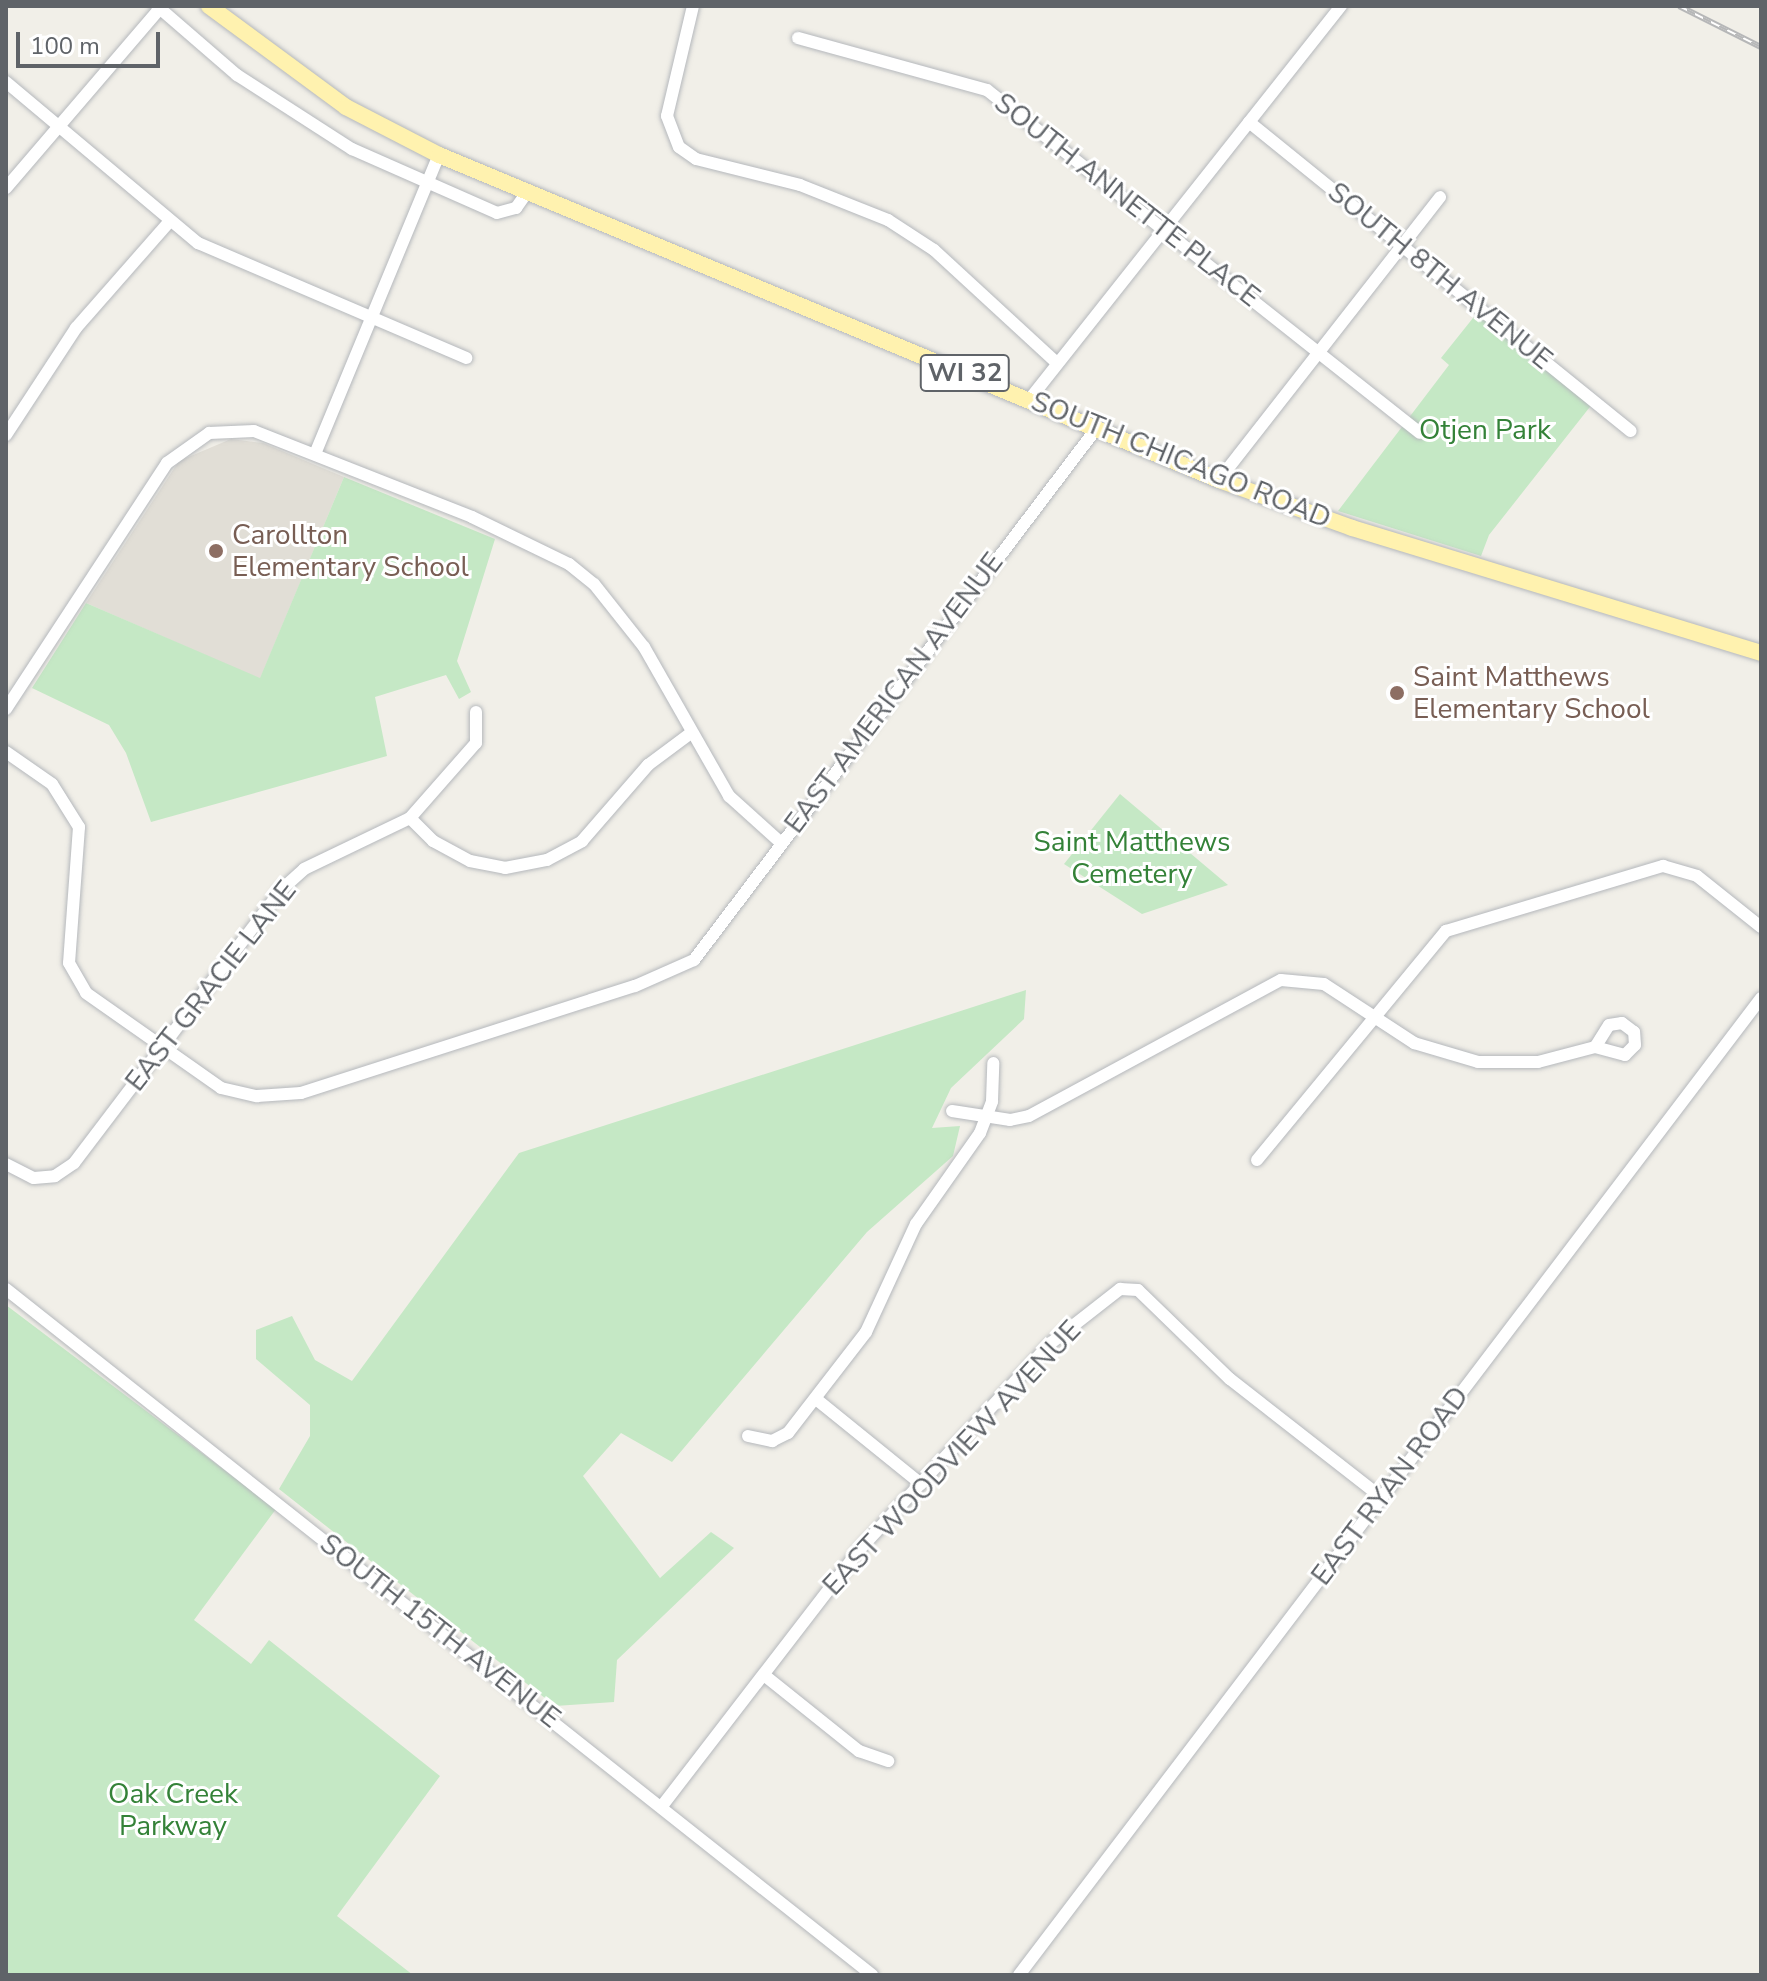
<!DOCTYPE html>
<html>
<head>
<meta charset="utf-8">
<style>
	body { margin:0 }
	#map { position:relative; width:1767px; height:1981px; overflow:hidden; background:#f1efe8; font-family:"Nunito Sans",sans-serif }
	div>[style] { position:absolute }
	.education>* { inset:0; background:#e1ded6 }
	.green>* { inset:0; background:#c5e8c5 }
	.roads { filter:drop-shadow(0 0 2px #b5b8bc) drop-shadow(0 0 2px #b5b8bc) }
	.minor>* { height:12px; margin:-6px; padding:0 6px; transform-origin:6px; border-radius:6px; background:#fff }
	.major>* { height:16px; margin:-8px; padding:0 8px; transform-origin:8px; border-radius:8px; background:#fff2af }
	.rail>* { height:6px; margin-top:-3px; transform-origin:0; background:repeating-linear-gradient(90deg,#fff 0 9px,#b6b7b8 0 18px); box-sizing:border-box; border-block:2px solid #b6b7b8 }
	.dots>* { width:22px; height:22px; translate:-50% -50%; box-sizing:border-box; border:4px solid #fff; border-radius:50% }
	span { translate:-50% -50%; white-space:nowrap; text-align:center; line-height:1.15; -webkit-text-stroke:6px #fff; paint-order:stroke }
	.shield-label span { padding:2px 6px; background:#fff; border:2px solid; border-radius:6px; -webkit-text-stroke-width:0 }
	.shield-label { font-size:26px; color:#5f6368; font-weight:700 }
	.street-label { font-size:28px; color:#5f6368 }
	.park-label { font-size:28px; color:#348238 }
	.education-label { font-size:28px; color:#785e54 }
	.left { translate:0 -50%; text-align:left }
	.frame { position:absolute; inset:0; border:8px solid #5f6368; pointer-events:none }
	.scale { position:absolute; left:16px; top:32px; width:144px; height:36px; box-sizing:border-box; border:4px solid #5f6368; border-top:0; padding-left:10px; font-size:24px; line-height:28px; white-space:nowrap; color:#5f6368; -webkit-text-stroke:6px #fff; paint-order:stroke }
</style>
</head>
<body>
<div id="map">
	<div class="education">
		<div style="clip-path:polygon(231px 439px,263px 443px,344px 477px,260px 679px,86px 603px,179px 461px)"></div>
	</div>
	<div class="green">
		<div style="clip-path:polygon(1477px 313px,1593px 403px,1489px 535px,1481px 556px,1338px 511px,1449px 365px,1441px 358px)"></div>
		<div style="clip-path:polygon(344px 477px,495px 539px,457px 661px,471px 692px,459px 699px,446px 675px,375px 697px,387px 756px,151px 822px,126px 753px,109px 725px,32px 688px,86px 603px,260px 678px)"></div>
		<div style="clip-path:polygon(1120px 794px,1228px 885px,1142px 914px,1064px 864px)"></div>
		<div style="clip-path:polygon(1026px 990px,1024px 1019px,951px 1088px,932px 1128px,960px 1126px,953px 1156px,867px 1232px,672px 1462px,621px 1433px,583px 1476px,660px 1578px,711px 1532px,734px 1548px,617px 1660px,614px 1702px,555px 1706px,279px 1489px,310px 1436px,310px 1405px,256px 1359px,256px 1330px,292px 1316px,315px 1360px,352px 1381px,519px 1153px)"></div>
		<div style="clip-path:polygon(6px 1305px,276px 1509px,194px 1620px,251px 1664px,269px 1640px,440px 1776px,337px 1916px,413px 1975px,6px 1975px)"></div>
	</div>
	<div class="roads">
		<div class="minor">
			<div style="left:157px;top:6px;width:106px;rotate:40.8deg"></div>
			<div style="left:237px;top:75px;width:137px;rotate:32.8deg"></div>
			<div style="left:352px;top:149px;width:158px;rotate:23.8deg"></div>
			<div style="left:497px;top:213px;width:20px;rotate:-15deg"></div>
			<div style="left:516px;top:208px;width:19px;rotate:-55deg"></div>
			<div style="left:693px;top:6px;width:113px;rotate:103.3deg"></div>
			<div style="left:667px;top:116px;width:33px;rotate:69deg"></div>
			<div style="left:679px;top:147px;width:21px;rotate:35deg"></div>
			<div style="left:696px;top:159px;width:107px;rotate:14deg"></div>
			<div style="left:800px;top:185px;width:95px;rotate:21.7deg"></div>
			<div style="left:888px;top:220px;width:55px;rotate:33.1deg"></div>
			<div style="left:934px;top:250px;width:167px;rotate:42.6deg"></div>
			<div style="left:798px;top:38px;width:196px;rotate:15.4deg"></div>
			<div style="left:987px;top:90px;width:552px;rotate:38.38deg"></div>
			<div style="left:6px;top:82px;width:251px;rotate:40deg"></div>
			<div style="left:198px;top:243px;width:292px;rotate:23.2deg"></div>
			<div style="left:1249px;top:122px;width:491px;rotate:39deg"></div>
			<div style="left:6px;top:188px;width:240px;rotate:-49.4deg"></div>
			<div style="left:1029px;top:400px;width:503px;rotate:-51.63deg"></div>
			<div style="left:6px;top:435px;width:128px;rotate:-56.8deg"></div>
			<div style="left:76px;top:328px;width:141px;rotate:-48.7deg"></div>
			<div style="left:315px;top:454px;width:324px;rotate:-67.5deg"></div>
			<div style="left:1219px;top:480px;width:359px;rotate:-52deg"></div>
			<div style="left:6px;top:709px;width:294px;rotate:-56.8deg"></div>
			<div style="left:167px;top:463px;width:52px;rotate:-35.5deg"></div>
			<div style="left:209px;top:433px;width:45px;rotate:-2.5deg"></div>
			<div style="left:254px;top:431px;width:234px;rotate:21.5deg"></div>
			<div style="left:472px;top:517px;width:108px;rotate:25.9deg"></div>
			<div style="left:569px;top:564px;width:32px;rotate:39deg"></div>
			<div style="left:594px;top:584px;width:80px;rotate:51.6deg"></div>
			<div style="left:644px;top:647px;width:172px;rotate:60.3deg"></div>
			<div style="left:729px;top:796px;width:69px;rotate:42deg"></div>
			<div style="left:6px;top:752px;width:56px;rotate:34.8deg"></div>
			<div style="left:52px;top:784px;width:51px;rotate:57.9deg"></div>
			<div style="left:79px;top:827px;width:136px;rotate:94.2deg"></div>
			<div style="left:69px;top:963px;width:34px;rotate:60deg"></div>
			<div style="left:86px;top:993px;width:165px;rotate:35.1deg"></div>
			<div style="left:221px;top:1088px;width:37px;rotate:13deg"></div>
			<div style="left:257px;top:1096px;width:44px;rotate:-3.9deg"></div>
			<div style="left:301px;top:1093px;width:351px;rotate:-17.8deg"></div>
			<div style="left:635px;top:986px;width:64px;rotate:-23.8deg"></div>
			<div style="left:694px;top:960px;width:666px;rotate:-52.87deg"></div>
			<div style="left:410px;top:818px;width:33px;rotate:45deg"></div>
			<div style="left:433px;top:841px;width:42px;rotate:28.4deg"></div>
			<div style="left:470px;top:861px;width:36px;rotate:11deg"></div>
			<div style="left:505px;top:868px;width:43px;rotate:-10.8deg"></div>
			<div style="left:547px;top:860px;width:40px;rotate:-28deg"></div>
			<div style="left:582px;top:841px;width:101px;rotate:-49deg"></div>
			<div style="left:648px;top:765px;width:54px;rotate:-36.7deg"></div>
			<div style="left:952px;top:1111px;width:59px;rotate:8.8deg"></div>
			<div style="left:1010px;top:1120px;width:19px;rotate:-12deg"></div>
			<div style="left:1029px;top:1116px;width:286px;rotate:-28.4deg"></div>
			<div style="left:1281px;top:980px;width:43px;rotate:5.3deg"></div>
			<div style="left:1324px;top:984px;width:108px;rotate:33.2deg"></div>
			<div style="left:1414px;top:1043px;width:67px;rotate:16.5deg"></div>
			<div style="left:1478px;top:1062px;width:60px"></div>
			<div style="left:1538px;top:1062px;width:59px;rotate:-14.7deg"></div>
			<div style="left:1595px;top:1047px;width:31px;rotate:15deg"></div>
			<div style="left:1625px;top:1055px;width:14px;rotate:-45deg"></div>
			<div style="left:1635px;top:1045px;width:13px;rotate:-94deg"></div>
			<div style="left:1634px;top:1032px;width:15px;rotate:-143deg"></div>
			<div style="left:1622px;top:1023px;width:13px;rotate:171deg"></div>
			<div style="left:1609px;top:1025px;width:26px;rotate:122deg"></div>
			<div style="left:1257px;top:1160px;width:297px;rotate:-50.5deg"></div>
			<div style="left:1446px;top:931px;width:227px;rotate:-16.7deg"></div>
			<div style="left:1663px;top:866px;width:35px;rotate:16deg"></div>
			<div style="left:1697px;top:876px;width:82px;rotate:38.6deg"></div>
			<div style="left:6px;top:1164px;width:31px;rotate:27deg"></div>
			<div style="left:34px;top:1178px;width:21px;rotate:-5deg"></div>
			<div style="left:55px;top:1176px;width:23px;rotate:-34deg"></div>
			<div style="left:74px;top:1163px;width:343px;rotate:-52.8deg"></div>
			<div style="left:281px;top:890px;width:31px;rotate:-42deg"></div>
			<div style="left:304px;top:869px;width:118px;rotate:-25.7deg"></div>
			<div style="left:410px;top:818px;width:100px;rotate:-48.7deg"></div>
			<div style="left:476px;top:743px;width:31px;rotate:-90deg"></div>
			<div style="left:6px;top:1289px;width:1105px;rotate:38.38deg"></div>
			<div style="left:816px;top:1399px;width:135px;rotate:39deg"></div>
			<div style="left:748px;top:1436px;width:25px;rotate:12deg"></div>
			<div style="left:772px;top:1441px;width:18px;rotate:-27deg"></div>
			<div style="left:788px;top:1433px;width:128px;rotate:-52.3deg"></div>
			<div style="left:866px;top:1332px;width:119px;rotate:-65.2deg"></div>
			<div style="left:916px;top:1224px;width:111px;rotate:-54.9deg"></div>
			<div style="left:980px;top:1133px;width:34px;rotate:-69deg"></div>
			<div style="left:992px;top:1101px;width:38px;rotate:-88deg"></div>
			<div style="left:764px;top:1675px;width:122px;rotate:38.7deg"></div>
			<div style="left:859px;top:1751px;width:31px;rotate:19deg"></div>
			<div style="left:662px;top:1806px;width:324px;rotate:-52.4deg"></div>
			<div style="left:860px;top:1549px;width:281px;rotate:-47.2deg"></div>
			<div style="left:1051px;top:1343px;width:88px;rotate:-38deg"></div>
			<div style="left:1120px;top:1289px;width:18px;rotate:3deg"></div>
			<div style="left:1138px;top:1290px;width:128px;rotate:44.1deg"></div>
			<div style="left:1230px;top:1379px;width:192px;rotate:38deg"></div>
			<div style="left:1019px;top:1975px;width:1227px;rotate:-52.78deg"></div>
		</div>
		<div class="major">
			<div style="left:209px;top:6px;width:170px;rotate:36.4deg"></div>
			<div style="left:346px;top:107px;width:105px;rotate:27.3deg"></div>
			<div style="left:439px;top:155px;width:845px;rotate:22.62deg"></div>
			<div style="left:1219px;top:480px;width:141px;rotate:19.8deg"></div>
			<div style="left:1352px;top:528px;width:428px;rotate:17deg"></div>
		</div>
	</div>
	<div class="rail">
		<div style="left:1679px;top:6px;width:92px;rotate:26.6deg"></div>
	</div>
	<div class="dots">
		<div style="left:216px;top:551px;background:#8d6e63"></div>
		<div style="left:1397px;top:693px;background:#8d6e63"></div>
	</div>
	<div class="shield-label">
		<span style="left:965px;top:373px">WI 32</span>
	</div>
	<div class="street-label">
		<span style="left:1127px;top:200px;rotate:38deg">SOUTH ANNETTE PLACE</span>
		<span style="left:1440px;top:276px;rotate:39deg">SOUTH 8TH AVENUE</span>
		<span style="left:1181px;top:460px;rotate:22deg">SOUTH CHICAGO ROAD</span>
		<span style="left:894px;top:693px;rotate:-53deg">EAST AMERICAN AVENUE</span>
		<span style="left:211px;top:986px;rotate:-52deg">EAST GRACIE LANE</span>
		<span style="left:952px;top:1458px;rotate:-47deg">EAST WOODVIEW AVENUE</span>
		<span style="left:1390px;top:1486px;rotate:-53deg">EAST RYAN ROAD</span>
		<span style="left:440px;top:1631px;rotate:38deg">SOUTH 15TH AVENUE</span>
	</div>
	<div class="park-label">
		<span style="left:1485px;top:430px">Otjen Park</span>
		<span style="left:1132px;top:858px">Saint Matthews<br>Cemetery</span>
		<span style="left:173px;top:1810px">Oak Creek<br>Parkway</span>
	</div>
	<div class="education-label">
		<span class="left" style="left:232px;top:551px">Carollton<br>Elementary School</span>
		<span class="left" style="left:1413px;top:693px">Saint Matthews<br>Elementary School</span>
	</div>
	<div class="frame"></div>
	<div class="scale">100 m</div>
</div>
</body>
</html>
